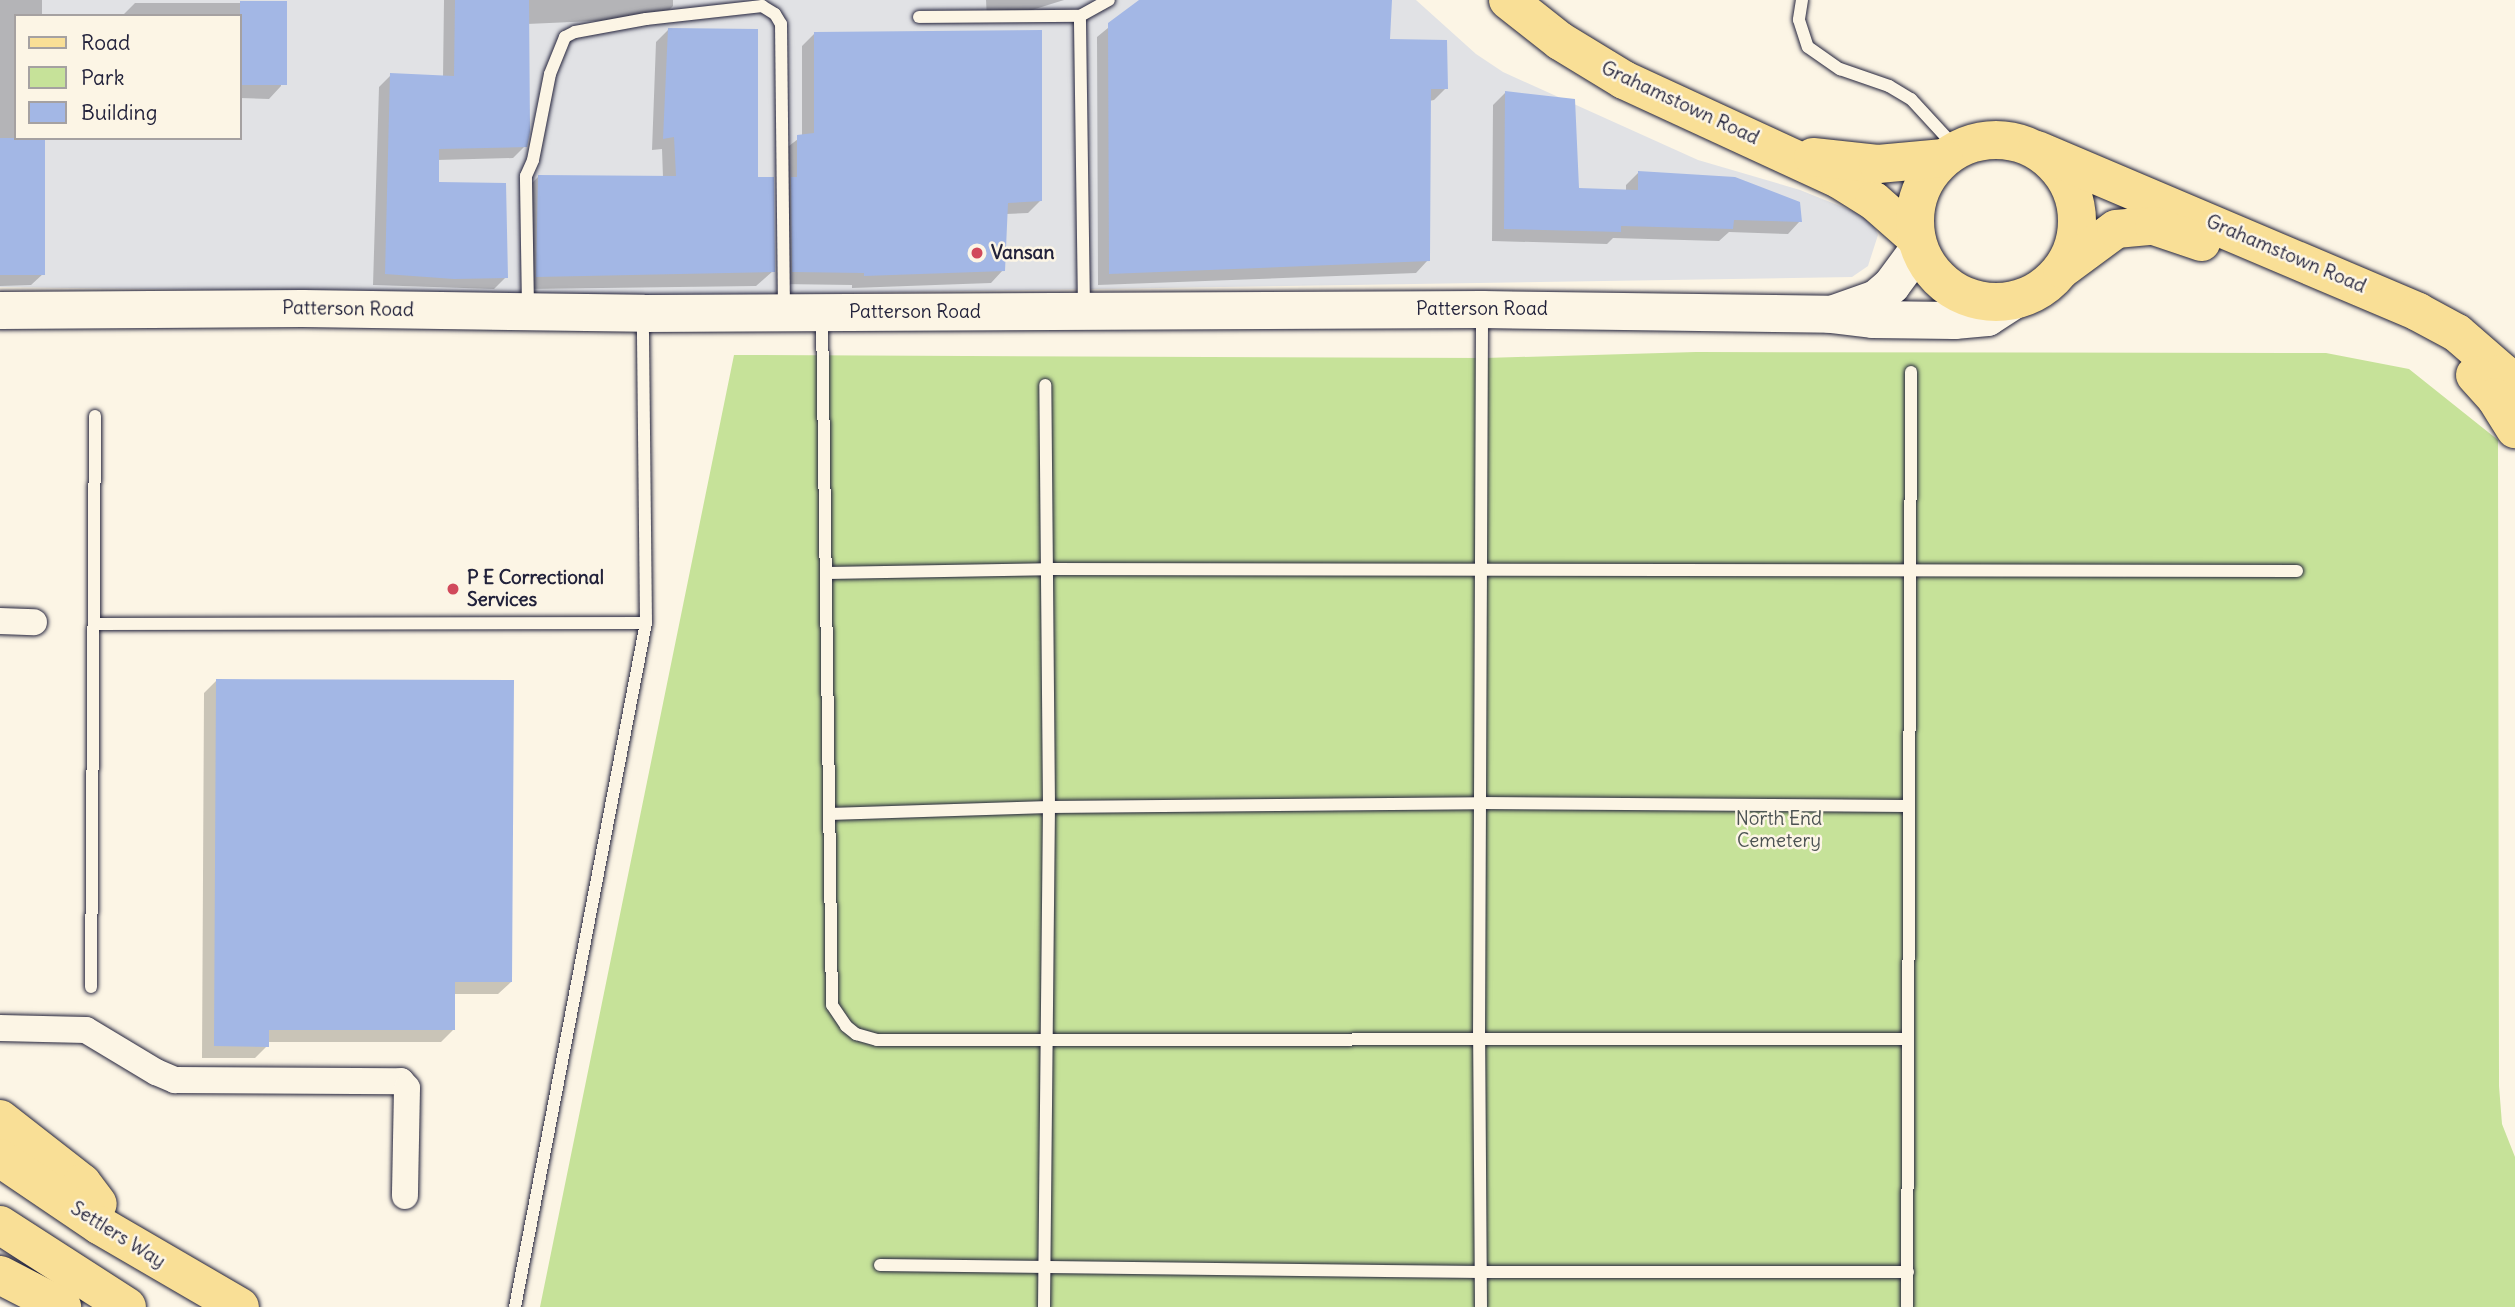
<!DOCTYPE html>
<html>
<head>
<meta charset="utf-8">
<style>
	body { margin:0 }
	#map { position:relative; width:2515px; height:1307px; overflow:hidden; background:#fcf5e5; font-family:Delius,sans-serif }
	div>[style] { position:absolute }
	.built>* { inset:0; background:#e1e2e5 }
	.green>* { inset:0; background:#c6e299 }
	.shadow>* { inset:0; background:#0003 }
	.building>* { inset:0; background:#a3b7e5; transform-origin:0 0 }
	.roads { filter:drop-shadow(0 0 2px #22223b) drop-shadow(0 0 2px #22223b) }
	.lane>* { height:12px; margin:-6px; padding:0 6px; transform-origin:6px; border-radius:6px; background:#fcf5e5 }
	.street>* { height:26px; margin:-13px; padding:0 13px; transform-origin:13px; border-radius:13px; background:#fcf5e5 }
	.secondary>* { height:37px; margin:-18.5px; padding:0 18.5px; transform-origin:18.5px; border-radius:18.5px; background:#fcf5e5 }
	.primary>* { height:38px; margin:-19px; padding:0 19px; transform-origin:19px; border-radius:19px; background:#f9df96 }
	.primary>.ring { margin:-19px; padding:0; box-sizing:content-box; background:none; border:38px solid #f9df96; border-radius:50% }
	.highway>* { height:38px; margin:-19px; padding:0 19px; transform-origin:19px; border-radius:19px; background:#f9df96 }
	.dots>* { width:19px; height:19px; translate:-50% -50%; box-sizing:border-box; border:4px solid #fcf5e5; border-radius:50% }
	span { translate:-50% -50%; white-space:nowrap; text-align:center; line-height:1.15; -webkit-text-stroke:5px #fcf5e5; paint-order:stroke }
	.street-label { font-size:19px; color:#22223b }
	.poi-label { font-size:19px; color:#22223b; font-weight:700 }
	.left { translate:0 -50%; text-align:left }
	.park-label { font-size:19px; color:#4b5252 }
	.legend { position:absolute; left:14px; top:14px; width:228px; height:126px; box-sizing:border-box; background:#fcf5e5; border:2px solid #a5a1a1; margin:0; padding:9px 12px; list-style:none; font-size:21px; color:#22223b }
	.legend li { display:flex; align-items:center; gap:14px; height:35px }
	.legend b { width:35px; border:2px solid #a5a1a1 }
</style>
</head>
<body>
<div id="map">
	<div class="built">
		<div style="clip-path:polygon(evenodd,0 0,1416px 0,1476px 54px,1503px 72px,1698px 160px,1800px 190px,1870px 218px,1878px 235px,1868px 266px,1852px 277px,652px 296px,0 287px,0 0,16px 16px,240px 16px,240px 138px,16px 138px,16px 16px)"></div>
	</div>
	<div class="green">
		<div style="clip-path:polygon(1696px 352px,2326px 353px,2409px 369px,2498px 440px,2499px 1086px,2502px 1124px,2515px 1157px,2515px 1307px,540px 1307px,734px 355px,1485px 358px)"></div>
	</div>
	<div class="shadow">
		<div style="clip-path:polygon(0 0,42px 0,42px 16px,16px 16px,16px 138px,44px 273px,31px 285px,0 286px)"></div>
		<div style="clip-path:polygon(444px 0,673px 0,673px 6px,661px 18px,527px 24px,525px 146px,513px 158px,437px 160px,437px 183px,506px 277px,494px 289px,373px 285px,379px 87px,391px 75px,443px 77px)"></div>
		<div style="clip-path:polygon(986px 0,1064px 0,1003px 19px,987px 19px)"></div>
		<div style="clip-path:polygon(1142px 0,1390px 0,1388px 40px,1446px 88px,1434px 100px,1429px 101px,1428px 260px,1416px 273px,1098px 285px,1097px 37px)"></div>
		<div style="clip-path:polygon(135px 3px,285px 3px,281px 86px,269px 99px,240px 98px,240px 16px,122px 16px)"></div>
		<div style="clip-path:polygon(668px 30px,757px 179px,773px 271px,756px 286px,525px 289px,526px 189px,538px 177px,663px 178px,662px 149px,652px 150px,656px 42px)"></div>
		<div style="clip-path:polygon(815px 33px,1040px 201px,1028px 213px,1006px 214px,1003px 270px,991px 283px,852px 288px,852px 285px,781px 284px,785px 149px,802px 136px,802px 46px)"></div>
		<div style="clip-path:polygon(1505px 93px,1577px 190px,1626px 191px,1626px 185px,1638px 173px,1800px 221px,1788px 234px,1729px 232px,1719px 241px,1613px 238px,1607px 244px,1492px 241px,1493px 105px)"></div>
		<div style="clip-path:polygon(216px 681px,511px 982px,498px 994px,453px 994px,453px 1030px,441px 1042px,267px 1042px,267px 1046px,255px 1058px,202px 1058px,204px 693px)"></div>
	</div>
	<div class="building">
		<div style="clip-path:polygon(455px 0,529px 0,530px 132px,527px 147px,439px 149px,439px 182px,506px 183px,508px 278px,454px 279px,385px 274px,390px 73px,454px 76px)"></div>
		<div style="clip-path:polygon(1139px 0,1392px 0,1390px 39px,1447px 40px,1448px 89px,1431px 89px,1430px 261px,1109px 274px,1108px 23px)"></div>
		<div style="left:240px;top:1px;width:47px;height:84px"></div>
		<div style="clip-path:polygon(668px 28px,758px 29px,758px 177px,774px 177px,775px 272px,536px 277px,538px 175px,676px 176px,674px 137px,663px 139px)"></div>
		<div style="clip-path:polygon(1042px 30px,1042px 201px,1008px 203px,1005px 271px,864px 276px,864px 273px,792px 272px,791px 177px,797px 177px,797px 135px,814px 133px,814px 32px)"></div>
		<div style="clip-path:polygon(1505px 91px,1575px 99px,1579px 188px,1638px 190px,1638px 171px,1735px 177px,1800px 202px,1802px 222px,1734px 220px,1733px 229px,1621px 226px,1621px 232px,1504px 229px)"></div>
		<div style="left:0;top:138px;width:45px;height:137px"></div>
		<div style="clip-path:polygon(216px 679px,514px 680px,512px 982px,455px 982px,455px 1030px,269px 1030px,269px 1047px,214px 1046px)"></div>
	</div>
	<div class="roads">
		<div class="lane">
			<div style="left:1802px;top:0;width:20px;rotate:99deg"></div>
			<div style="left:1799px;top:20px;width:28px;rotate:72deg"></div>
			<div style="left:1808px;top:47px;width:39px;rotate:35deg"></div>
			<div style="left:1840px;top:69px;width:52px;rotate:19.1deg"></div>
			<div style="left:1889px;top:86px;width:26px;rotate:31deg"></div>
			<div style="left:1911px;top:99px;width:68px;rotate:47.4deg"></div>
			<div style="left:919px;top:17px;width:161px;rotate:-0.4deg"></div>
			<div style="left:528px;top:308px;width:132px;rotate:-90.9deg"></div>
			<div style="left:526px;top:176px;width:17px;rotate:-66deg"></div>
			<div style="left:533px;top:160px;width:88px;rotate:-78.8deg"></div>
			<div style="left:550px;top:74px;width:40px;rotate:-68deg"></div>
			<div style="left:565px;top:37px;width:11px;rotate:-27deg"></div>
			<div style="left:575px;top:32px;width:72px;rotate:-10.4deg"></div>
			<div style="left:646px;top:19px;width:117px;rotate:-6.4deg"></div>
			<div style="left:762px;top:6px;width:15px;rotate:32deg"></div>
			<div style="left:775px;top:14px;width:12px;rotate:59deg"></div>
			<div style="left:781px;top:24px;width:286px;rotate:89.4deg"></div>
			<div style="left:1084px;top:309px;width:293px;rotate:-90.8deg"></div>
			<div style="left:1080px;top:16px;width:33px;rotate:-29deg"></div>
			<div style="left:822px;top:315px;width:690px;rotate:89.17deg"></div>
			<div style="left:832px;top:1005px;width:25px;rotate:56deg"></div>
			<div style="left:846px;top:1026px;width:13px;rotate:39deg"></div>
			<div style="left:856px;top:1034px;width:22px;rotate:16deg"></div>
			<div style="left:877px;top:1040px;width:1031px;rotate:-0.06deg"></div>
			<div style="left:827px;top:573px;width:220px;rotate:-1deg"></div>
			<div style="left:1047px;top:569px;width:1250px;rotate:0.09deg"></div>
			<div style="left:94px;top:624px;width:552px;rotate:-0.1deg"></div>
			<div style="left:829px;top:814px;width:220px;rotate:-1.8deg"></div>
			<div style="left:1049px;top:807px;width:430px;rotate:-0.5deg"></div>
			<div style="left:1479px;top:803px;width:430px;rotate:0.4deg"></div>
			<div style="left:91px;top:987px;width:571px;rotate:-89.6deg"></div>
			<div style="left:880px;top:1265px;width:601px;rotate:0.67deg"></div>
			<div style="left:1481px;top:1272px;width:427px"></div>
			<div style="left:515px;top:1307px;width:696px;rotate:-79.16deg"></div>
			<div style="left:646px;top:623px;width:306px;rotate:-90.6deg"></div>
			<div style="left:1044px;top:1307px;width:500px;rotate:-89.43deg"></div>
			<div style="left:1049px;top:807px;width:422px;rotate:-90.5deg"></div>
			<div style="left:1481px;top:1307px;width:268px;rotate:-90.4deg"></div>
			<div style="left:1479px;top:1039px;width:726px;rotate:-89.76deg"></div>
			<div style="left:1907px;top:1307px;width:935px;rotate:-89.75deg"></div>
		</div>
		<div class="street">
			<div style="left:0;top:621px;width:34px;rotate:2deg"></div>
			<div style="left:0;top:1028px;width:86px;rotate:1.3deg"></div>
			<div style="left:86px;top:1030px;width:82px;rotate:31deg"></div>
			<div style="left:156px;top:1072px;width:21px;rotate:23deg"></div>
			<div style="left:175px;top:1080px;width:226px;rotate:0.3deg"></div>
			<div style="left:401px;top:1081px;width:9px;rotate:49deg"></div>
			<div style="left:407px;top:1088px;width:108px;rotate:91.1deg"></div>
		</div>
		<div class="secondary">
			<div style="left:0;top:310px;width:302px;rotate:-0.4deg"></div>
			<div style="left:302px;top:308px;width:341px;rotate:0.8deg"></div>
			<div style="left:643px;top:313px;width:839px;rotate:-0.27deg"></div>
			<div style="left:1482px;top:309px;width:348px;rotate:0.8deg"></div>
			<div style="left:1830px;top:314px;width:42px;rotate:6.8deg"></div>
			<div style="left:1872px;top:319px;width:82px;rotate:0.7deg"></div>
			<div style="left:1954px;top:320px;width:33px;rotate:-5deg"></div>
			<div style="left:1987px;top:317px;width:30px;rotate:-33deg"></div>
			<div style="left:1834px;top:313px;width:45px;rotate:-19.7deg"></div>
			<div style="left:1876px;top:298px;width:20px;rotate:-41deg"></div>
			<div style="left:1891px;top:285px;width:47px;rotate:-53.6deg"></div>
		</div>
		<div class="primary">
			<div style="left:1508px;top:0;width:66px;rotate:38.3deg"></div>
			<div style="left:1560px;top:41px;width:75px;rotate:31.4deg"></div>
			<div style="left:1624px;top:80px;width:238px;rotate:24.8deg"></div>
			<div style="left:1840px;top:180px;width:40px;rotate:32deg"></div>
			<div style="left:1874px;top:201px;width:56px;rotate:41.4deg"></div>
			<div class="ring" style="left:1915px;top:140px;width:124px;height:124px"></div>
			<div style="left:2037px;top:150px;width:414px;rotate:23deg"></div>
			<div style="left:2418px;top:312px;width:44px;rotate:28.3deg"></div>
			<div style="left:2457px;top:333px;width:61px;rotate:41deg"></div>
			<div style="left:2503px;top:373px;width:20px;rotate:53deg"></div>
			<div style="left:1813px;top:157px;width:65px;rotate:6.1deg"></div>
			<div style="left:1878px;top:164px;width:66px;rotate:-5.2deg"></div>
			<div style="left:2062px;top:269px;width:67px;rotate:-36.5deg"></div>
			<div style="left:2116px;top:229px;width:38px;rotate:-5deg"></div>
			<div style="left:2154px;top:226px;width:50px;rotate:18.8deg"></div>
			<div style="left:2475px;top:375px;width:30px;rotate:48deg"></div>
			<div style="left:2495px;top:397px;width:38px;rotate:58deg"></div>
		</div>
		<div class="highway">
			<div style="left:0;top:1119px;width:104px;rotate:38deg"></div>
			<div style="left:82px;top:1183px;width:26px;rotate:53deg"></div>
			<div style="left:0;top:1158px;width:120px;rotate:34.1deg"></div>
			<div style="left:99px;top:1225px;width:163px;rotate:30.2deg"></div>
			<div style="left:0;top:1225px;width:151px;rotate:32.8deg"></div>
			<div style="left:0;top:1275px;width:70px;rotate:27.3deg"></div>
		</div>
	</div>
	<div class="dots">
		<div style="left:977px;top:253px;background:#d1495b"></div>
		<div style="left:453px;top:589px;background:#d1495b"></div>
	</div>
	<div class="street-label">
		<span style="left:1680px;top:103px;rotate:25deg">Grahamstown Road</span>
		<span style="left:2286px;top:254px;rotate:23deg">Grahamstown Road</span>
		<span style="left:348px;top:309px;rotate:1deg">Patterson Road</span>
		<span style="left:1482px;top:309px">Patterson Road</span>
		<span style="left:915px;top:312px">Patterson Road</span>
		<span style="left:118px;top:1235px;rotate:32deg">Settlers Way</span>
	</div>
	<div class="poi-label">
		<span class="left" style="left:991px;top:253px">Vansan</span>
		<span class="left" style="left:467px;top:589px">P E Correctional<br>Services</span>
	</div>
	<div class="park-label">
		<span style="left:1779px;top:830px">North End<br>Cemetery</span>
	</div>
	<ul class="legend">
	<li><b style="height:9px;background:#f9df96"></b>Road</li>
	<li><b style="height:19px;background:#c6e299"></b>Park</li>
	<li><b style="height:19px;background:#a3b7e5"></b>Building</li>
	</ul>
</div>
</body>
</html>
